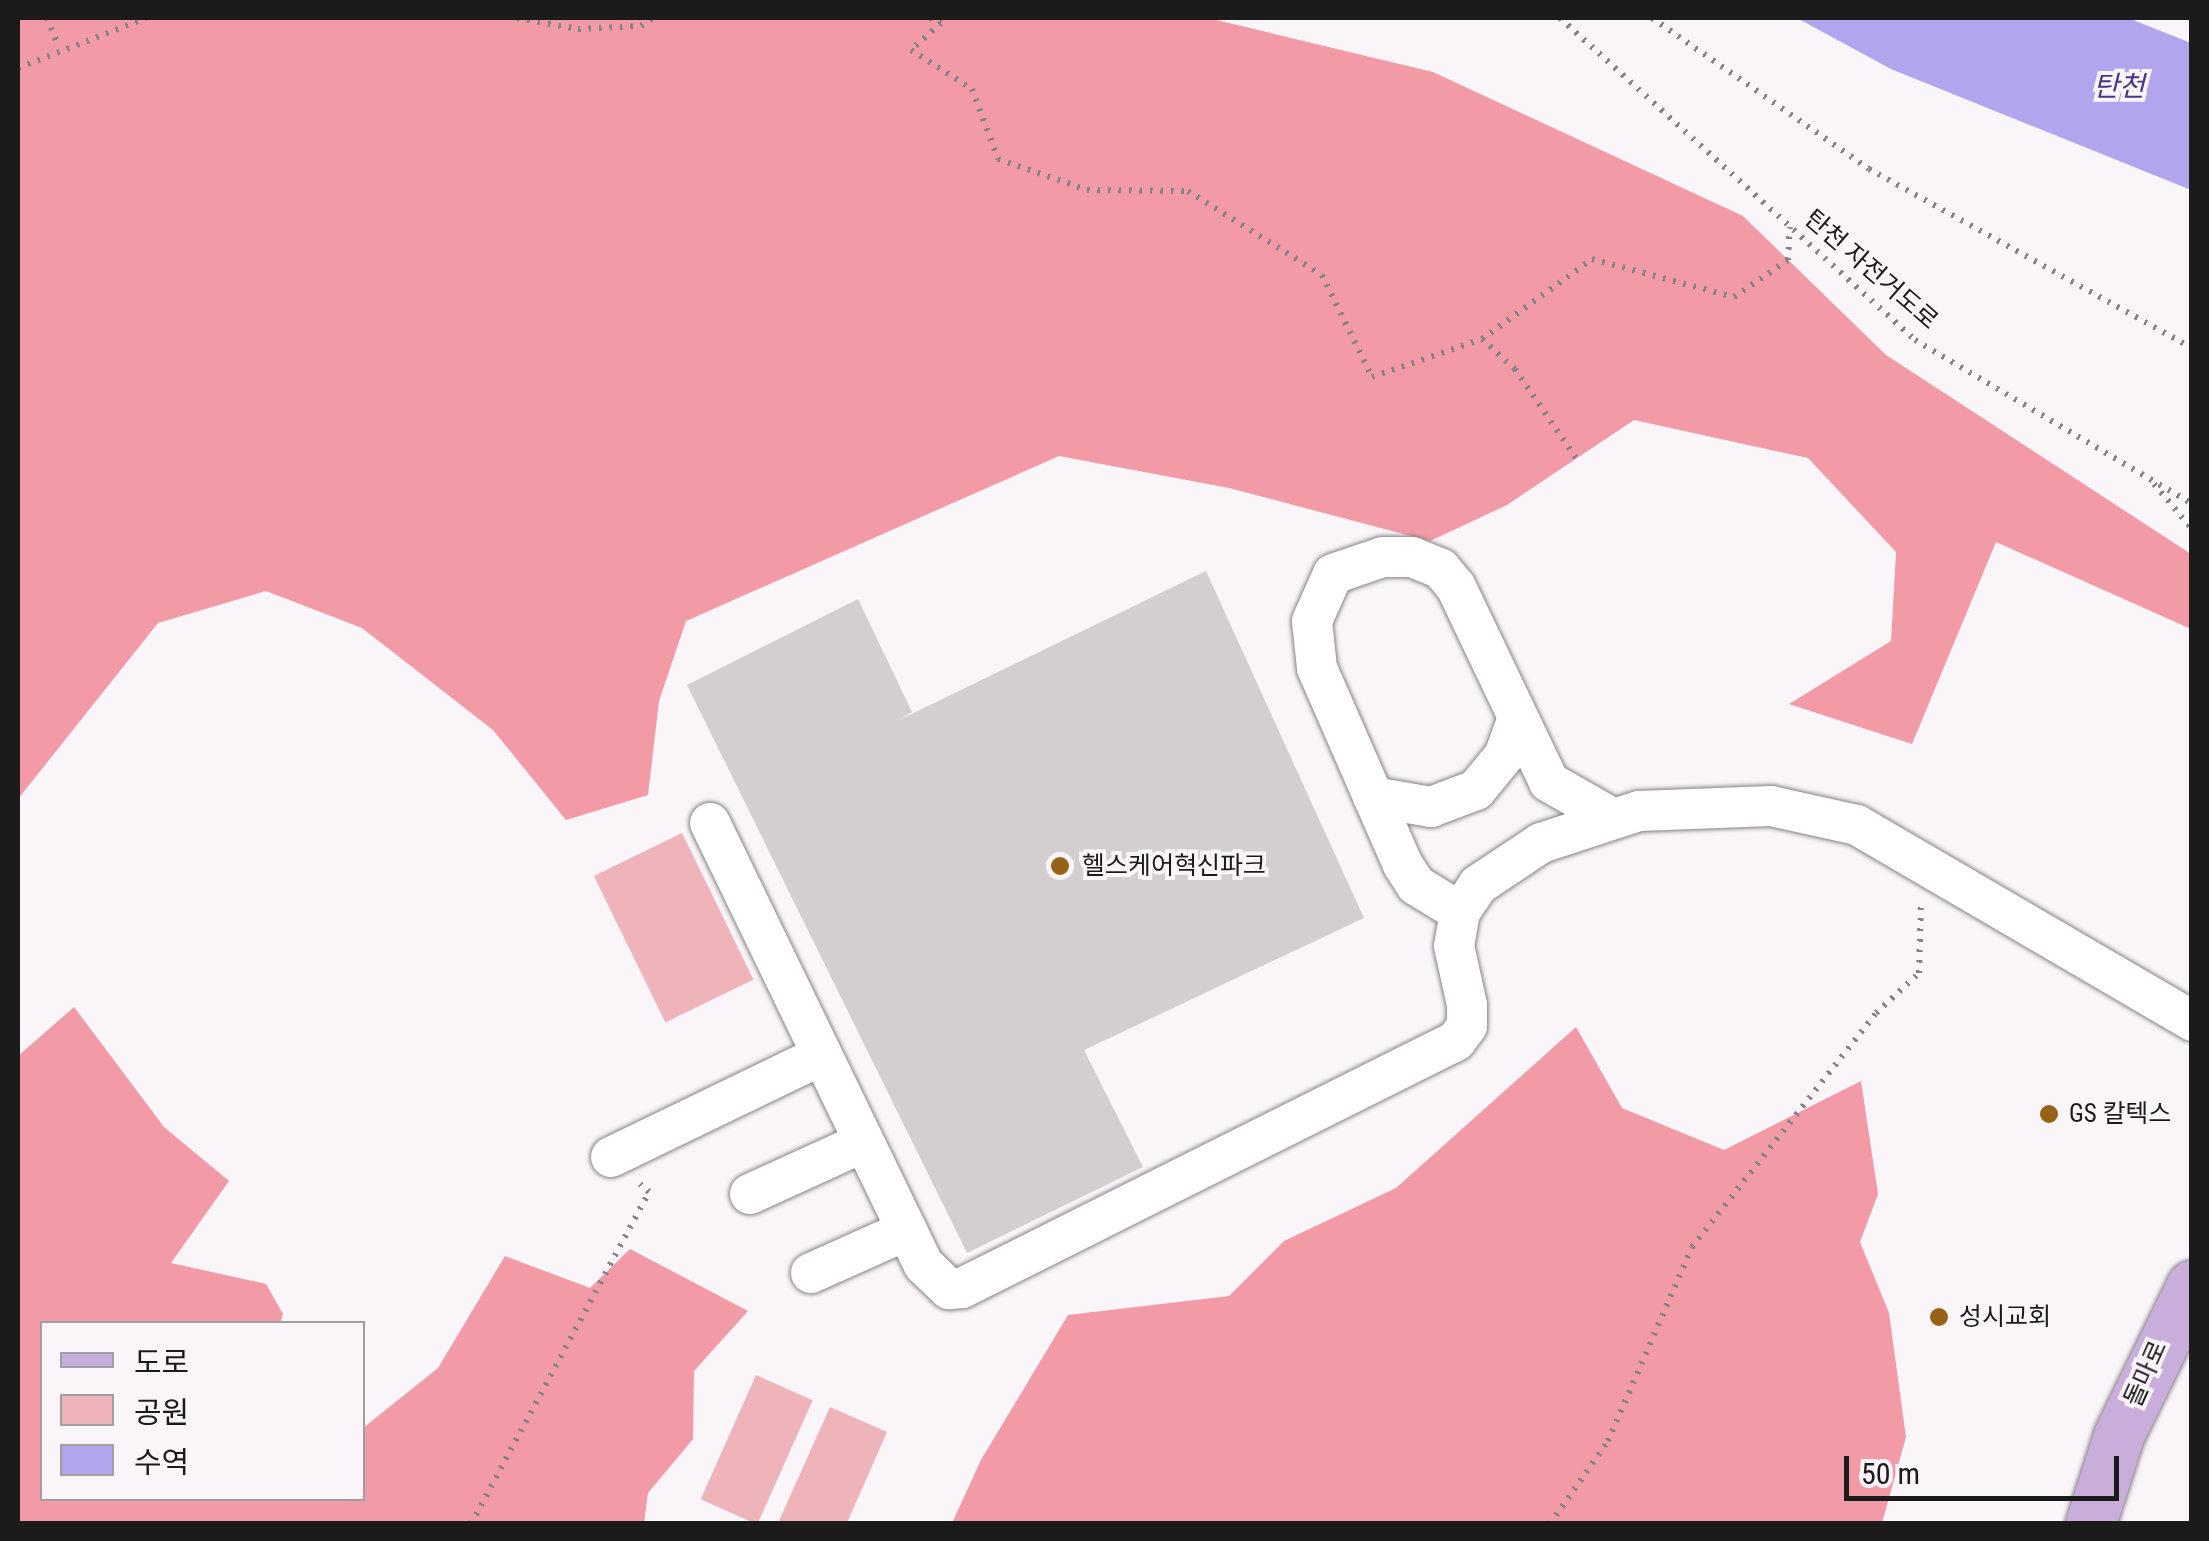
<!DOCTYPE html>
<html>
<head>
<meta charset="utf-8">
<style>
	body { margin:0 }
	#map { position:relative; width:2209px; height:1541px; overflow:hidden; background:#f9f5f9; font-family:"Roboto Condensed","Noto Sans KR",sans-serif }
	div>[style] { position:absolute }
	.green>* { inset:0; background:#efb3ba; transform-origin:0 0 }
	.forest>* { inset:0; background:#f29ba6 }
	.water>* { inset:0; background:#b1a5ee }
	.building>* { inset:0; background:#d3ced0 }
	.path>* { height:6px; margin-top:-3px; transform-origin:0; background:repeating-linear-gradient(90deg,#858285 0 2.5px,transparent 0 10.5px) }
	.roads { filter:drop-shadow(0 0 2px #868386) drop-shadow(0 0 2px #868386) }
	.minor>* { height:40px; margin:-20px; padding:0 20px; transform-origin:20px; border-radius:20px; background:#fff }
	.major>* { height:50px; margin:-25px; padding:0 25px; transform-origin:25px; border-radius:25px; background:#c9addb }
	.dots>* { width:28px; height:28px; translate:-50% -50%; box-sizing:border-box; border:5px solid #f9f5f9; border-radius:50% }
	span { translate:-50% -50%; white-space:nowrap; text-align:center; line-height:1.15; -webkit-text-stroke:8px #f9f5f9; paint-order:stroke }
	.street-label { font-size:25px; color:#1c1b1c }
	.poi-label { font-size:25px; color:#1c1b1c }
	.left { translate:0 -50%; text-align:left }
	.water-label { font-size:28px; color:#493387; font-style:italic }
	.frame { position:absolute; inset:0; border:20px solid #1c1b1c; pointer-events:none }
	.legend { position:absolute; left:40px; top:1321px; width:325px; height:180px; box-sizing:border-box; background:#f9f5f9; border:2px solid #a19ea1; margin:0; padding:12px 18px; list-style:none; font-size:30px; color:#1c1b1c }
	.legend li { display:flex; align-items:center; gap:20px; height:50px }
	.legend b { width:50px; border:2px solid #a19ea1 }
	.scale { position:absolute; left:1844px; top:1456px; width:275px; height:45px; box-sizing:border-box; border:5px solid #1c1b1c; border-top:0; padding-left:12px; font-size:30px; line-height:35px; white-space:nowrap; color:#1c1b1c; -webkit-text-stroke:8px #f9f5f9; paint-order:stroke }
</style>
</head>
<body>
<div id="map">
	<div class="green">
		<div style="left:682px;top:833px;width:163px;height:98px;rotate:64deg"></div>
		<div style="left:756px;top:1375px;width:62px;height:136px;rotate:24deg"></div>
		<div style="clip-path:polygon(830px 1407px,887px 1432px,847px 1523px,778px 1523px)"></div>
	</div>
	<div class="forest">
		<div style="clip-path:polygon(18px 18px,1208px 18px,1433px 72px,1743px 216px,1886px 355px,2191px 554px,2191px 629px,1996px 542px,1912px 744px,1789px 704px,1891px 641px,1896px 552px,1808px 458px,1634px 420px,1507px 505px,1430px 541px,1229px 488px,1059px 456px,686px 621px,659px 701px,648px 795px,566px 820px,493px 730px,362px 628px,266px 591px,158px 623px,18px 799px)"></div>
		<div style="clip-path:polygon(74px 1007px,164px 1127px,229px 1181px,171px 1263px,266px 1284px,283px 1314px,280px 1324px,42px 1324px,42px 1498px,362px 1498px,363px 1428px,438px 1368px,505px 1256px,590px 1288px,630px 1249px,748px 1311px,694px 1371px,693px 1439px,648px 1493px,644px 1523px,18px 1523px,18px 1056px)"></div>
		<div style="clip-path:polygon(1576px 1027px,1622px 1108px,1724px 1150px,1861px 1081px,1878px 1194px,1860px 1242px,1889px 1313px,1906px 1437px,1882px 1523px,952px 1523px,981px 1460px,1068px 1315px,1229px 1296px,1284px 1241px,1396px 1188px)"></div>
	</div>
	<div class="water">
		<div style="clip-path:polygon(1797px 18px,2128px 18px,2191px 43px,2191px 190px,1891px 69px)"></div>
	</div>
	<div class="building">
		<div style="clip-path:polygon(1206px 571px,1364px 918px,1084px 1050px,1143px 1167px,967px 1253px,687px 685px,858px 599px,912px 712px,897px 721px)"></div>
	</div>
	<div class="path">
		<div style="left:47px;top:18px;width:31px;rotate:68deg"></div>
		<div style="left:517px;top:18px;width:62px;rotate:10.2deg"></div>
		<div style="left:578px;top:29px;width:63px;rotate:-2.7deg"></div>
		<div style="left:641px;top:26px;width:14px;rotate:-34deg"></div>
		<div style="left:930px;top:18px;width:12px;rotate:24deg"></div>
		<div style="left:941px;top:23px;width:40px;rotate:138deg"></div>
		<div style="left:911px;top:50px;width:72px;rotate:32.6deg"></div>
		<div style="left:972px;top:89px;width:75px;rotate:69.6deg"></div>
		<div style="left:998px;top:159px;width:94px;rotate:19.2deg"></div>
		<div style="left:1087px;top:190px;width:101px;rotate:0.6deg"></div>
		<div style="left:1188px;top:191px;width:158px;rotate:32.1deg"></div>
		<div style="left:1322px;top:275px;width:114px;rotate:63.9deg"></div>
		<div style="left:1372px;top:377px;width:116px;rotate:-19.1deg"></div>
		<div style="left:1482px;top:339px;width:45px;rotate:42.3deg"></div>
		<div style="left:1515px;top:369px;width:108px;rotate:55.6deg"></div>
		<div style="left:1560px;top:18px;width:479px;rotate:42.2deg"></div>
		<div style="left:1915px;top:340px;width:322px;rotate:30.6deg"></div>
		<div style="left:1652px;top:18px;width:264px;rotate:34.8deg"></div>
		<div style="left:1869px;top:169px;width:369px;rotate:29deg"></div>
		<div style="left:18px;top:68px;width:137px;rotate:-21.3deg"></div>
		<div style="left:1482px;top:339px;width:136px;rotate:-36deg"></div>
		<div style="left:1592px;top:259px;width:147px;rotate:15deg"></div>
		<div style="left:1734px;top:297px;width:65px;rotate:-34.4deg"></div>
		<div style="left:1788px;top:260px;width:33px;rotate:-87deg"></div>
		<div style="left:2154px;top:484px;width:59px;rotate:49.8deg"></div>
		<div style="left:471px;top:1524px;width:377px;rotate:-61.8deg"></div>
		<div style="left:649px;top:1192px;width:12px;rotate:-138deg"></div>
		<div style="left:1550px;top:1524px;width:101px;rotate:-55.1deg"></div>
		<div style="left:1608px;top:1441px;width:211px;rotate:-66.6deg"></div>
		<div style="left:1692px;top:1247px;width:298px;rotate:-51.8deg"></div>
		<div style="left:1876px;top:1013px;width:59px;rotate:-42.9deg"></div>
		<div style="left:1919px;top:973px;width:70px;rotate:-88.4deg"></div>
	</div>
	<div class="roads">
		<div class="minor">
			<div style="left:1373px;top:797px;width:59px;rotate:9.8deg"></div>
			<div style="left:1431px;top:807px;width:48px;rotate:-20.7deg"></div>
			<div style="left:1476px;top:790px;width:44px;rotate:-50.5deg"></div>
			<div style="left:1504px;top:756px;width:37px;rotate:-70deg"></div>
			<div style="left:710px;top:823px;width:491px;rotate:64.2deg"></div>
			<div style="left:924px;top:1265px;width:35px;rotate:44deg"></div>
			<div style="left:949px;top:1289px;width:13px;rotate:-4deg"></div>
			<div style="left:962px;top:1288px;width:552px;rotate:-26.57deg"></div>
			<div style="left:1456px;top:1041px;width:19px;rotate:-54deg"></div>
			<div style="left:1467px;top:1026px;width:21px;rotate:-90deg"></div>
			<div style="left:1467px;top:1005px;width:60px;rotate:-102.4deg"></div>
			<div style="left:1454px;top:946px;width:35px;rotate:-80deg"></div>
			<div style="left:1460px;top:912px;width:32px;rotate:-56deg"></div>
			<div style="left:1478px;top:885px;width:76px;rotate:-33.7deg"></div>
			<div style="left:1541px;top:843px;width:103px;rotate:-18.1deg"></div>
			<div style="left:1639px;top:811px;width:132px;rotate:-2.2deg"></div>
			<div style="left:1771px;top:806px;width:88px;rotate:12.5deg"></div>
			<div style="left:1857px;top:825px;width:388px;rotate:30.3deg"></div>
			<div style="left:1460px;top:912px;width:52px;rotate:-148.5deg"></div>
			<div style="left:1416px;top:885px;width:24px;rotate:-123deg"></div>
			<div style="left:1403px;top:865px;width:215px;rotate:-113.6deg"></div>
			<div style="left:1317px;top:668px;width:47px;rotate:-96.1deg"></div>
			<div style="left:1312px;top:621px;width:51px;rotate:-65.9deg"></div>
			<div style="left:1333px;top:574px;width:53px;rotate:-18.8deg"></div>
			<div style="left:1383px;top:557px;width:29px"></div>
			<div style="left:1412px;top:557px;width:31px;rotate:22deg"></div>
			<div style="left:1441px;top:569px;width:23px;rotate:50deg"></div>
			<div style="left:1456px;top:587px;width:216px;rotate:64.5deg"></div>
			<div style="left:1549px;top:782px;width:73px;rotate:29.7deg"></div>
			<div style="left:611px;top:1157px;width:234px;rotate:-25.8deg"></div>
			<div style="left:750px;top:1194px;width:125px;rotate:-24.5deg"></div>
			<div style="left:811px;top:1273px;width:105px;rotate:-24.1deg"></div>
		</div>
		<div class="major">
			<div style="left:2091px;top:1524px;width:92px;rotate:-72.3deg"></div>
			<div style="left:2119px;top:1436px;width:167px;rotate:-64deg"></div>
		</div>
	</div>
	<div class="dots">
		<div style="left:1060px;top:866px;background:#956216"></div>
		<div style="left:2049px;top:1114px;background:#956216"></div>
		<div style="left:1939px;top:1317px;background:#956216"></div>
	</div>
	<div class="street-label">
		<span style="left:1871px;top:270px;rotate:41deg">탄천 자전거도로</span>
		<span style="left:2146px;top:1374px;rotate:-66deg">돌마로</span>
	</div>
	<div class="poi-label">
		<span class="left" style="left:1082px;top:866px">헬스케어혁신파크</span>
		<span class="left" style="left:2069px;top:1114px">GS 칼텍스</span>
		<span class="left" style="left:1959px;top:1317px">성시교회</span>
	</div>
	<div class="water-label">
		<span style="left:2119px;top:87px">탄천</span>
	</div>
	<div class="frame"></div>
	<ul class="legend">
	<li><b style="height:12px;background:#c9addb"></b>도로</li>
	<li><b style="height:28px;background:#efb3ba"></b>공원</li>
	<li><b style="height:28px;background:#b1a5ee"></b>수역</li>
	</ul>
	<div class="scale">50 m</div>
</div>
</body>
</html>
